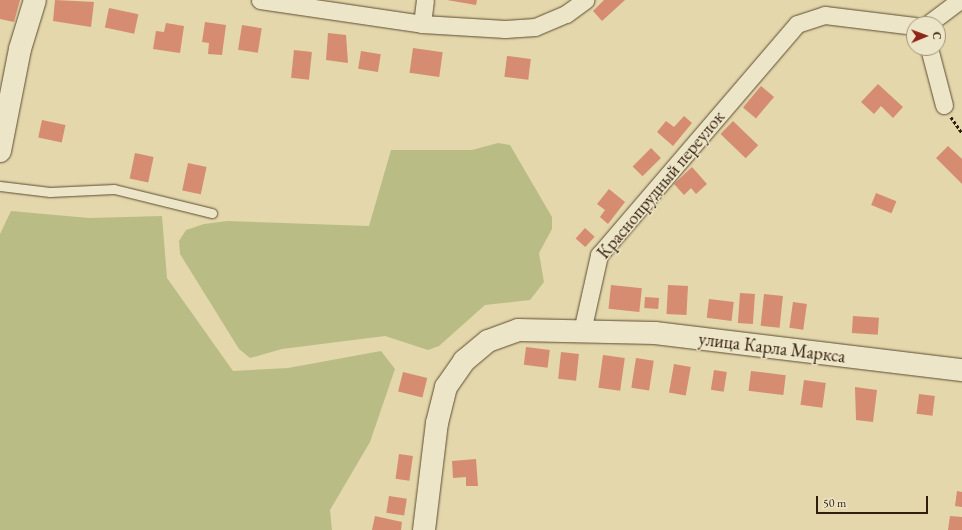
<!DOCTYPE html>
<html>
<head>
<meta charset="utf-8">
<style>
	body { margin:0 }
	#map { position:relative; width:962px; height:530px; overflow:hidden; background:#e3d7ab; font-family:"EB Garamond",serif }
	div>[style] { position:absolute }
	.green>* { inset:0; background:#b9bd85 }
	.building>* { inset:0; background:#d58c71; transform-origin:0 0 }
	.path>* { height:2.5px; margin-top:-1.25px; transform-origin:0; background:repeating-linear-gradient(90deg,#311d0b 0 3px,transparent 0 5px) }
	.roads { filter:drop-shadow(0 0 1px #5e4c33) drop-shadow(0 0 1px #5e4c33) }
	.lane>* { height:9px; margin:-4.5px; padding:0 4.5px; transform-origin:4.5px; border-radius:4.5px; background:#ede5c8 }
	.street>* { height:17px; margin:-8.5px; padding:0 8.5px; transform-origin:8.5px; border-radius:8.5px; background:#ede5c8 }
	.secondary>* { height:22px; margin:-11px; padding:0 11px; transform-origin:11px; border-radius:11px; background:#ede5c8 }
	span { translate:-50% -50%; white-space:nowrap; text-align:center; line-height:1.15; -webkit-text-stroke:3px #ede5c8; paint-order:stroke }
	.street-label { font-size:18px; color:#311d0b }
	.north { position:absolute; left:906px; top:16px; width:40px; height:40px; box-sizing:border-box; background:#ede5c8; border:1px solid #a2957c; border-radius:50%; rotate:89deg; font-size:11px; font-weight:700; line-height:16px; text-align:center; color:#311d0b }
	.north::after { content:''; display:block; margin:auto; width:14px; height:18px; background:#8f2418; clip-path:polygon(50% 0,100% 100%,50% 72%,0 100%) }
	.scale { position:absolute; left:816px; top:496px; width:112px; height:18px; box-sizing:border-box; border:2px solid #311d0b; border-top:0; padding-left:5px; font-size:12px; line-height:14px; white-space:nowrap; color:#311d0b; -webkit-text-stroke:3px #ede5c8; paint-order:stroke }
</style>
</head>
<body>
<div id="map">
	<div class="green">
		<div style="clip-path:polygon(498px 143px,510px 145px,552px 217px,552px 229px,539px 253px,544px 282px,530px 300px,485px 305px,439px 346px,428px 350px,385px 336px,282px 349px,250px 358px,239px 349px,180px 254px,179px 241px,186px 230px,204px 224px,227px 221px,369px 226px,391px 150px,472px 150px)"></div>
		<div style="clip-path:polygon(11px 211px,89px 218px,162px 216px,167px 278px,233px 371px,288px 368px,381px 351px,395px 369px,370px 442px,330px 510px,332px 530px,0 530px,0 234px)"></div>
	</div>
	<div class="building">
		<div style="clip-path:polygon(0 0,20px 0,14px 22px,0 19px)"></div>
		<div style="clip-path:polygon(55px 0,94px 2px,91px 27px,53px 21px)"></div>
		<div style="clip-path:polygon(447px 0,477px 0,476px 5px)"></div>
		<div style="clip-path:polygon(604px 0,625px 0,602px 21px,593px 11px)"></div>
		<div style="left:109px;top:8px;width:30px;height:20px;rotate:12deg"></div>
		<div style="clip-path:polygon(205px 22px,226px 25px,222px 55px,208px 54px,209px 43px,202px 42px)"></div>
		<div style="clip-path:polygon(166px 23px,184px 26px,180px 53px,153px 49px,156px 31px,164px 32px)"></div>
		<div style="left:242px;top:25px;width:20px;height:25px;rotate:9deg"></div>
		<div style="clip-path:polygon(328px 33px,346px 35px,348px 63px,326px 60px)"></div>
		<div style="left:413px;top:48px;width:30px;height:25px;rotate:8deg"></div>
		<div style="left:294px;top:50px;width:18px;height:28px;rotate:6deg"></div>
		<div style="left:361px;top:51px;width:20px;height:18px;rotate:9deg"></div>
		<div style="left:507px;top:56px;width:24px;height:21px;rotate:7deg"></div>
		<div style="clip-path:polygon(878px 84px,903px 107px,893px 118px,881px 106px,874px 114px,861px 102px)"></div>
		<div style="left:761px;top:86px;width:17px;height:28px;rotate:40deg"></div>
		<div style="clip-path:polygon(684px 116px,692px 123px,673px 146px,657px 132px,666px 121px,674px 127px)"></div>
		<div style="left:42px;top:120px;width:24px;height:18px;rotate:12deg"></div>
		<div style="left:733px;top:121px;width:35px;height:18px;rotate:44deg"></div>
		<div style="clip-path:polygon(948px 146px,962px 159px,962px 184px,936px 158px)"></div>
		<div style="left:651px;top:148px;width:14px;height:26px;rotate:45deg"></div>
		<div style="left:135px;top:153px;width:19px;height:26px;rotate:12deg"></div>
		<div style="left:188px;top:163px;width:19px;height:28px;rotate:12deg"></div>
		<div style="clip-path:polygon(692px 167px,707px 184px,696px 194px,691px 188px,684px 195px,674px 184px)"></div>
		<div style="clip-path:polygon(609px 189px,625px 202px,608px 224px,600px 217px,605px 210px,597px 204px)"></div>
		<div style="left:876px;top:193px;width:22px;height:13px;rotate:22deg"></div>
		<div style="left:585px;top:228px;width:13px;height:14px;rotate:42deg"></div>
		<div style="left:611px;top:285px;width:31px;height:24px;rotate:6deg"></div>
		<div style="left:668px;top:285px;width:20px;height:29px;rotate:3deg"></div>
		<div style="left:740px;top:293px;width:15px;height:30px;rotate:4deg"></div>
		<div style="left:764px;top:294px;width:19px;height:32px;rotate:6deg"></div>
		<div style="left:645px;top:297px;width:14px;height:11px;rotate:4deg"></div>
		<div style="left:709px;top:299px;width:25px;height:19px;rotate:7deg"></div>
		<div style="left:793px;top:302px;width:14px;height:26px;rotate:8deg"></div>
		<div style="left:853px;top:316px;width:26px;height:17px;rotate:4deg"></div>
		<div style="left:526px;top:347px;width:24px;height:18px;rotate:7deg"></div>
		<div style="left:561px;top:352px;width:18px;height:27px;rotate:6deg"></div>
		<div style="left:603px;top:355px;width:22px;height:33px;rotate:8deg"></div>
		<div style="left:636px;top:358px;width:18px;height:30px;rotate:9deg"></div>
		<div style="left:674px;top:364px;width:17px;height:29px;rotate:10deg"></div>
		<div style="left:714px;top:370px;width:13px;height:20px;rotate:9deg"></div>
		<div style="left:751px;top:371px;width:35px;height:20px;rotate:7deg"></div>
		<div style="left:403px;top:372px;width:25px;height:20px;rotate:14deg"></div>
		<div style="left:804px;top:380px;width:22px;height:25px;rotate:8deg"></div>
		<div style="clip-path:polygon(855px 387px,877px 390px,873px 422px,856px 420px)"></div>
		<div style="left:919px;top:394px;width:16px;height:20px;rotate:7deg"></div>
		<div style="left:399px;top:454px;width:14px;height:25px;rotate:8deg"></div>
		<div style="clip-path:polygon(476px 459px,478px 486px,466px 486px,466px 477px,453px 478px,452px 461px)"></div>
		<div style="clip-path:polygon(957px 491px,962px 492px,962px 507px,955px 506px)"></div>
		<div style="left:389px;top:496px;width:18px;height:17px;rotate:9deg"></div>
		<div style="clip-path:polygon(375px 516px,402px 522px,401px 530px,372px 530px)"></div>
		<div style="clip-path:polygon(950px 516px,962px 517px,962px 530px,948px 530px)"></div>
	</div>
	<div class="path">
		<div style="left:951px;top:117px;width:19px;rotate:55deg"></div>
	</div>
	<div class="roads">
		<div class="lane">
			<div style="left:0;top:186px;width:50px;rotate:6.8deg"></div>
			<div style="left:50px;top:192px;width:64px;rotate:-2.7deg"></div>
			<div style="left:114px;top:189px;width:101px;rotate:13.8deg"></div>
		</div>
		<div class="street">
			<div style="left:260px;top:0;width:164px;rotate:8.4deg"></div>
			<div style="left:422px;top:24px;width:83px;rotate:3.4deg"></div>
			<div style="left:505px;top:29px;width:30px;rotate:-4deg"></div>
			<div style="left:535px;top:27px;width:34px;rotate:-23deg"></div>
			<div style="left:566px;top:14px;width:24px;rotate:-36deg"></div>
			<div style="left:422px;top:24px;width:24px;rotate:-83deg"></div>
			<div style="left:928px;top:24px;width:40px;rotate:-37deg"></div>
			<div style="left:929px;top:48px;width:59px;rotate:75.3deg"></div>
			<div style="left:582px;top:331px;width:78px;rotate:-77.4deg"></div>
			<div style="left:599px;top:255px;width:304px;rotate:-49.4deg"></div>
			<div style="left:797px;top:24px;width:29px;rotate:-18deg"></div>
			<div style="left:825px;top:15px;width:90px;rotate:7deg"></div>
		</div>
		<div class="secondary">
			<div style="left:0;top:151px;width:104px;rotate:-78.9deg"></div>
			<div style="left:20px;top:49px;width:51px;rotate:-73deg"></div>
			<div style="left:424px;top:530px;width:108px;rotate:-83.1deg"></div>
			<div style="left:437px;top:423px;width:37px;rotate:-76deg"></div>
			<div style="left:446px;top:387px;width:32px;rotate:-55deg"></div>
			<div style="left:464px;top:361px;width:31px;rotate:-40deg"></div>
			<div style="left:488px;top:341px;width:32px;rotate:-20deg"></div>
			<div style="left:518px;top:330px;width:137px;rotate:1.3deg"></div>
			<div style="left:655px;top:333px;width:309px;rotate:6.9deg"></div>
		</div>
	</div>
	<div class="street-label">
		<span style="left:661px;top:185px;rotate:-50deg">Краснопрудный переулок</span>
		<span style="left:772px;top:348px;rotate:7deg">улица Карла Маркса</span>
	</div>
	<div class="north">С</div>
	<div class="scale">50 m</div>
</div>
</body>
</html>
